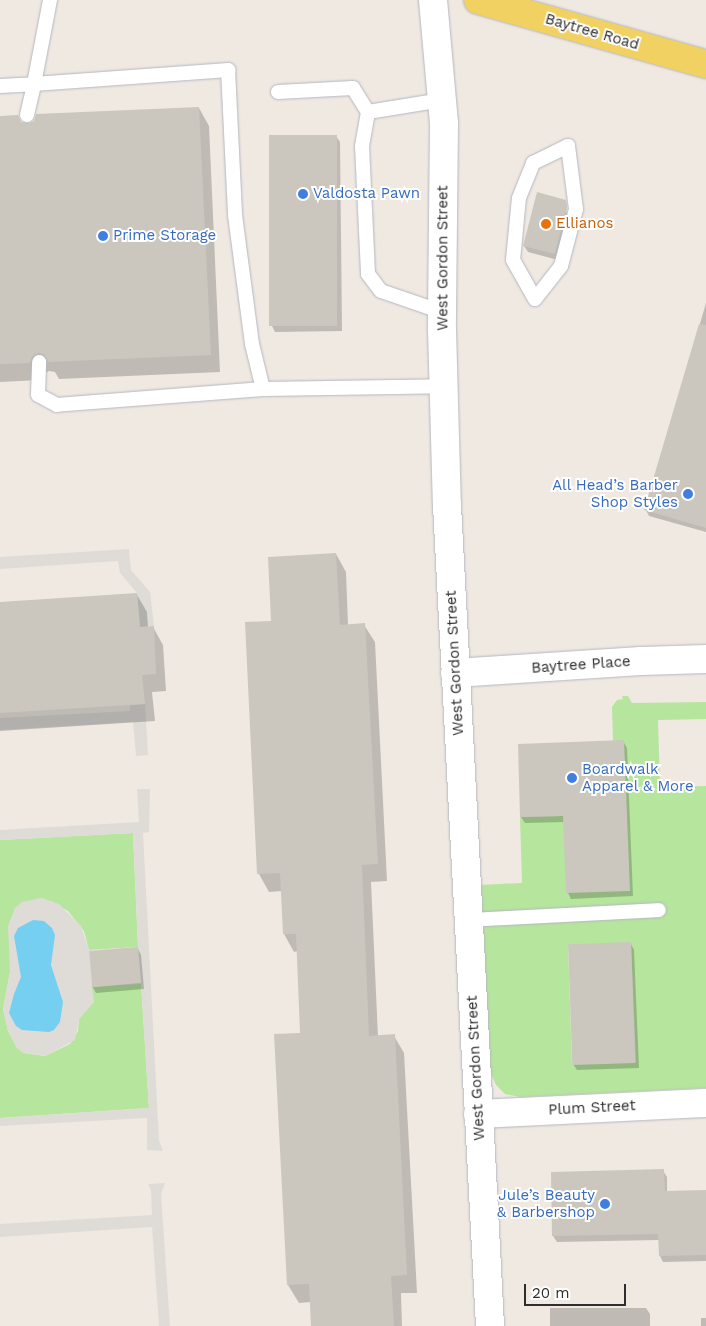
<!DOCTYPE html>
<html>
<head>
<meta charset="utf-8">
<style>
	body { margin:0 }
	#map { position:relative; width:706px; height:1326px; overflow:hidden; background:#efe9e1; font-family:"Work Sans",sans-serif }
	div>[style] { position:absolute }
	.green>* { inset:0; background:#b6e59e }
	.plaza>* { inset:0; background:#dfdcd8 }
	.water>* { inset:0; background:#75cff0 }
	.shadow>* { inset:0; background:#0003; transform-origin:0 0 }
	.building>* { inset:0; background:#cbc7bf; transform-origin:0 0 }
	.roads { filter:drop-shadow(0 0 1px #b4b7c1) drop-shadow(0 0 1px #b4b7c1) }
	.service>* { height:14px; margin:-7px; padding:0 7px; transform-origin:7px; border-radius:7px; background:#fff }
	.minor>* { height:28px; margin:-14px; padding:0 14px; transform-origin:14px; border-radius:14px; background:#fff }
	.tertiary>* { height:28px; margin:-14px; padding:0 14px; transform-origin:14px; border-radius:14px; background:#fff }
	.primary>* { height:28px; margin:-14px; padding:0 14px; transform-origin:14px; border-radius:14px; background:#f2d163 }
	.dots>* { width:14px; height:14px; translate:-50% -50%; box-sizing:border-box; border:2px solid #fff; border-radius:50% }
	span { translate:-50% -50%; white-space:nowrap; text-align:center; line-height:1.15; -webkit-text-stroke:4px #fff; paint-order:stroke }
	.street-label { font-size:15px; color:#2e2e2e }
	.shop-label { font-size:15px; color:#366cbe }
	.left { translate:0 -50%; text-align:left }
	.right { translate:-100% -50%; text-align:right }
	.food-label { font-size:15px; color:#c56008 }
	.scale { position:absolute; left:524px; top:1284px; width:102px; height:22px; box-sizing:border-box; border:2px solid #2e2e2e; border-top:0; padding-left:6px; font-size:15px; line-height:18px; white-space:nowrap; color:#2e2e2e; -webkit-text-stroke:4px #fff; paint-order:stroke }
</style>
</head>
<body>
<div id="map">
	<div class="green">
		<div style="clip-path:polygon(evenodd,622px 696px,628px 696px,632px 703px,706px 702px,706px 719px,658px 720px,660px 787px,706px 786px,706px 1088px,520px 1097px,505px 1094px,496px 1085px,490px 1071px,478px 885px,522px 883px,520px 817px,563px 816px,613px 741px,612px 707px,617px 700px,623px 699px,622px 696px,631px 943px,636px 1062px,572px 1064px,568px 945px,631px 943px)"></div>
		<div style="clip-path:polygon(133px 833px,138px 947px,89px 950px,84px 931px,68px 911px,51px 901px,10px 972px,3px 1009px,8px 1031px,17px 1048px,24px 1053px,45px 1056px,70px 1044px,78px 1031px,79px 1019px,90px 1006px,91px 987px,141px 983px,149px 1108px,0 1118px,0 840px)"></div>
	</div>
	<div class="plaza">
		<div style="clip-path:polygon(129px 549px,131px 570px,150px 592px,154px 626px,140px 627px,137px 593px,120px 573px,118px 561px,0 569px,0 557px)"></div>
		<div style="clip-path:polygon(145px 704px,148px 755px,136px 756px,133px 722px,0 730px,0 718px,130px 711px,130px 705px)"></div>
		<div style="clip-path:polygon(137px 789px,150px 789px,149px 832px,143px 833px,159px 1140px,163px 1151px,147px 1150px,147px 1118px,0 1126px,0 1118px,149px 1108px,141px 984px,92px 987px,94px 1002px,79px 1019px,75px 1040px,45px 1056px,24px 1053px,17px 1048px,8px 1031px,3px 1009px,10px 972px,8px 926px,15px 908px,22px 902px,42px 898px,59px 904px,81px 926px,89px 950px,138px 947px,133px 833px,0 840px,0 830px,139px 822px)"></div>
		<div style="clip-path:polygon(165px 1183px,161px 1194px,170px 1326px,159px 1326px,152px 1227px,0 1237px,0 1224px,152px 1215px,151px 1190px,148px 1184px)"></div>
	</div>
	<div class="water">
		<div style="clip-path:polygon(33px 920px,44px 921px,52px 928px,55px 935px,51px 965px,63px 1002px,60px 1022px,54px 1030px,49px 1032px,22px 1030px,16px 1026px,9px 1013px,14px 994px,21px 977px,14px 936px,18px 928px)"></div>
	</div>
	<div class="shadow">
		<div style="clip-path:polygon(199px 108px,209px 126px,220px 372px,59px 379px,55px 372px,49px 371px,42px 375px,40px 380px,0 382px,0 117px,29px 125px)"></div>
		<div style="clip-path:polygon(336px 136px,340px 142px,342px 331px,275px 332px,272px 326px)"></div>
		<div style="clip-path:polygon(565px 201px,567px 205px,565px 205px,567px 215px,569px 214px,568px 206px,570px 215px,558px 260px,528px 252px,524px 246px)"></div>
		<div style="clip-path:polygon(706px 303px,706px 532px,649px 516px,646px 510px)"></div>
		<div style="clip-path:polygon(336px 554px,346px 572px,348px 625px,364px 625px,375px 642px,387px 881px,371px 882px,378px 1037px,394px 1036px,404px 1053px,417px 1293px,401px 1293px,402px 1326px,312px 1326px,311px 1302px,299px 1303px,288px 1285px,275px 1035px,302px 1034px,298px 951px,294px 952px,284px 934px,282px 891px,269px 892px,259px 874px,272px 623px)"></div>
		<div style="clip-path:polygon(137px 595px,147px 612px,148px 628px,153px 627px,163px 645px,166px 691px,152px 692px,155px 721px,0 731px,0 603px)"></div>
		<div style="clip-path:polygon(623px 741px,627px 748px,633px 896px,571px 899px,568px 893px,565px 822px,525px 823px,521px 817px)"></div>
		<div style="clip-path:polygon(631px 944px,634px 950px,639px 1068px,577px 1070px,573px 1064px)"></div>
		<div style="clip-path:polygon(138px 949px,141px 955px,144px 989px,96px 993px,92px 986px)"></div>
		<div style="clip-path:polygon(663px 1171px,667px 1177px,667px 1192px,706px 1191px,706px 1261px,663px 1262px,660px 1256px,659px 1240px,557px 1242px,553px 1236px)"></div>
		<div style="clip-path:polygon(550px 1308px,646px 1308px,650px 1314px,650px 1326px,550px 1326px)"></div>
		<div style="left:701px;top:1318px;width:5px;height:8px"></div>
	</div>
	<div class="building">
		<div style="clip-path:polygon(199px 107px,211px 355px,48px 362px,44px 355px,39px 353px,32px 357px,30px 363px,0 364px,0 116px,18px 115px,21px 122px,29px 123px,34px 121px,36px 114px)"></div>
		<div style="left:269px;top:135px;width:68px;height:191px"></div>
		<div style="clip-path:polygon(537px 192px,566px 200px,567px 208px,555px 254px,523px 246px)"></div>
		<div style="clip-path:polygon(699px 324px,706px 325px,706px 528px,644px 510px)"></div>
		<div style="clip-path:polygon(336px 553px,340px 625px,365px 623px,378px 864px,362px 865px,369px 1036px,395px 1034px,407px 1275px,391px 1276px,394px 1326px,311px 1326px,309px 1284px,287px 1285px,274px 1034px,300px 1033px,296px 934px,283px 934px,280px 873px,257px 874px,245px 622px,271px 621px,268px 557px)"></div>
		<div style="clip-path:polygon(137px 593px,140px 627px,154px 626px,156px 674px,142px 675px,145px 704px,0 713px,0 602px)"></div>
		<div style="clip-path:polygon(624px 740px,630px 891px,566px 893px,563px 816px,520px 817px,518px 744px)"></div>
		<div style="left:631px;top:942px;width:121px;height:63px;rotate:88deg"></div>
		<div style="left:138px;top:947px;width:36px;height:49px;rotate:85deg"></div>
		<div style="clip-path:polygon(664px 1169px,665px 1191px,706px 1190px,706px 1255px,659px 1256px,658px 1234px,552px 1236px,551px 1172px)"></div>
	</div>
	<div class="roads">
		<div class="service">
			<div style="left:0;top:86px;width:34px;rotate:-3deg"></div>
			<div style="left:34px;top:84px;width:86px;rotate:-79.2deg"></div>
			<div style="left:278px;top:92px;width:75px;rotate:-3.1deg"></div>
			<div style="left:353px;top:88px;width:28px;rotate:58deg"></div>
			<div style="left:368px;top:112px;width:75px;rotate:-9.2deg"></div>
			<div style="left:368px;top:112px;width:35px;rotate:100deg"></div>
			<div style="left:362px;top:146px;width:128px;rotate:87.3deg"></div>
			<div style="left:368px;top:274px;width:21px;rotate:53deg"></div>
			<div style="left:381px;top:291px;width:65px;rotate:19deg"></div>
			<div style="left:27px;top:115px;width:32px;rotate:-77deg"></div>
			<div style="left:34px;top:84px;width:195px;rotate:-4.1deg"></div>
			<div style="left:228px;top:70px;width:145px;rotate:87.2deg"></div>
			<div style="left:235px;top:215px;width:130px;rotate:82.5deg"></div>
			<div style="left:252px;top:344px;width:46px;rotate:76.3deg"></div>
			<div style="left:263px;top:389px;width:207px;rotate:175.6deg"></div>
			<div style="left:57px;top:405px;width:21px;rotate:-152deg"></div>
			<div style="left:38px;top:395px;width:33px;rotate:-88deg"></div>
			<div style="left:568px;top:146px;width:64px;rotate:82.8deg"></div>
			<div style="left:576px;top:209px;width:59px;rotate:104.7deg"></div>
			<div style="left:561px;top:266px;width:42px;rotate:128.2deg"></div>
			<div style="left:535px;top:299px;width:45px;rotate:-119.4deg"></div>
			<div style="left:513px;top:260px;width:62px;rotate:-84.5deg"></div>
			<div style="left:519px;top:198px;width:38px;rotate:-68deg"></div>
			<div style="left:533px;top:163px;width:39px;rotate:-26deg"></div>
			<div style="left:263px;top:389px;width:181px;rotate:-0.9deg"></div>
			<div style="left:468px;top:920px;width:191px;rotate:-3deg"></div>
		</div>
		<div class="minor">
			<div style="left:478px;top:1114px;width:228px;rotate:-2.8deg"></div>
		</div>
		<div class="tertiary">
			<div style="left:433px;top:0;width:123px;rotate:84.9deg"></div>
			<div style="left:444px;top:123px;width:207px;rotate:90.6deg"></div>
			<div style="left:442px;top:330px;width:175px;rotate:88.4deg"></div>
			<div style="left:447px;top:505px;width:822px;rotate:87deg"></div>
			<div style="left:455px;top:673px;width:186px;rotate:-3.7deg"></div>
			<div style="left:641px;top:661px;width:65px;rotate:-1.8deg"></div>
		</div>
		<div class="primary">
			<div style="left:478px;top:0;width:237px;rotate:15.7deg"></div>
		</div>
	</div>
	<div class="dots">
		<div style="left:303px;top:194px;background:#3f7fe0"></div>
		<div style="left:546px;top:224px;background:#e8710a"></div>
		<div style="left:103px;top:236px;background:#3f7fe0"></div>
		<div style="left:688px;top:494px;background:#3f7fe0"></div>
		<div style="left:572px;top:778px;background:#3f7fe0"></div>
		<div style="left:605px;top:1204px;background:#3f7fe0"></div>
	</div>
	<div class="street-label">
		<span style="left:592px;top:32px;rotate:16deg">Baytree Road</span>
		<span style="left:443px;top:258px;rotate:-90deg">West Gordon Street</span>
		<span style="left:455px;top:663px;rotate:-93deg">West Gordon Street</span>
		<span style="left:581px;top:665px;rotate:-4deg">Baytree Place</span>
		<span style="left:476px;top:1068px;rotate:-93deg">West Gordon Street</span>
		<span style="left:592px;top:1108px;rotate:-3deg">Plum Street</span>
	</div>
	<div class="shop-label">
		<span class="left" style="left:313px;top:194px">Valdosta Pawn</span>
		<span class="left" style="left:113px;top:236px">Prime Storage</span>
		<span class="right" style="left:678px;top:494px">All Head’s Barber<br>Shop Styles</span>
		<span class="left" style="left:582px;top:778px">Boardwalk<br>Apparel &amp; More</span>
		<span class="right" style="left:595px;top:1204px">Jule’s Beauty<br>&amp; Barbershop</span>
	</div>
	<div class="food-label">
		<span class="left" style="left:556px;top:224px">Ellianos</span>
	</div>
	<div class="scale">20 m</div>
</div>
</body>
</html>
